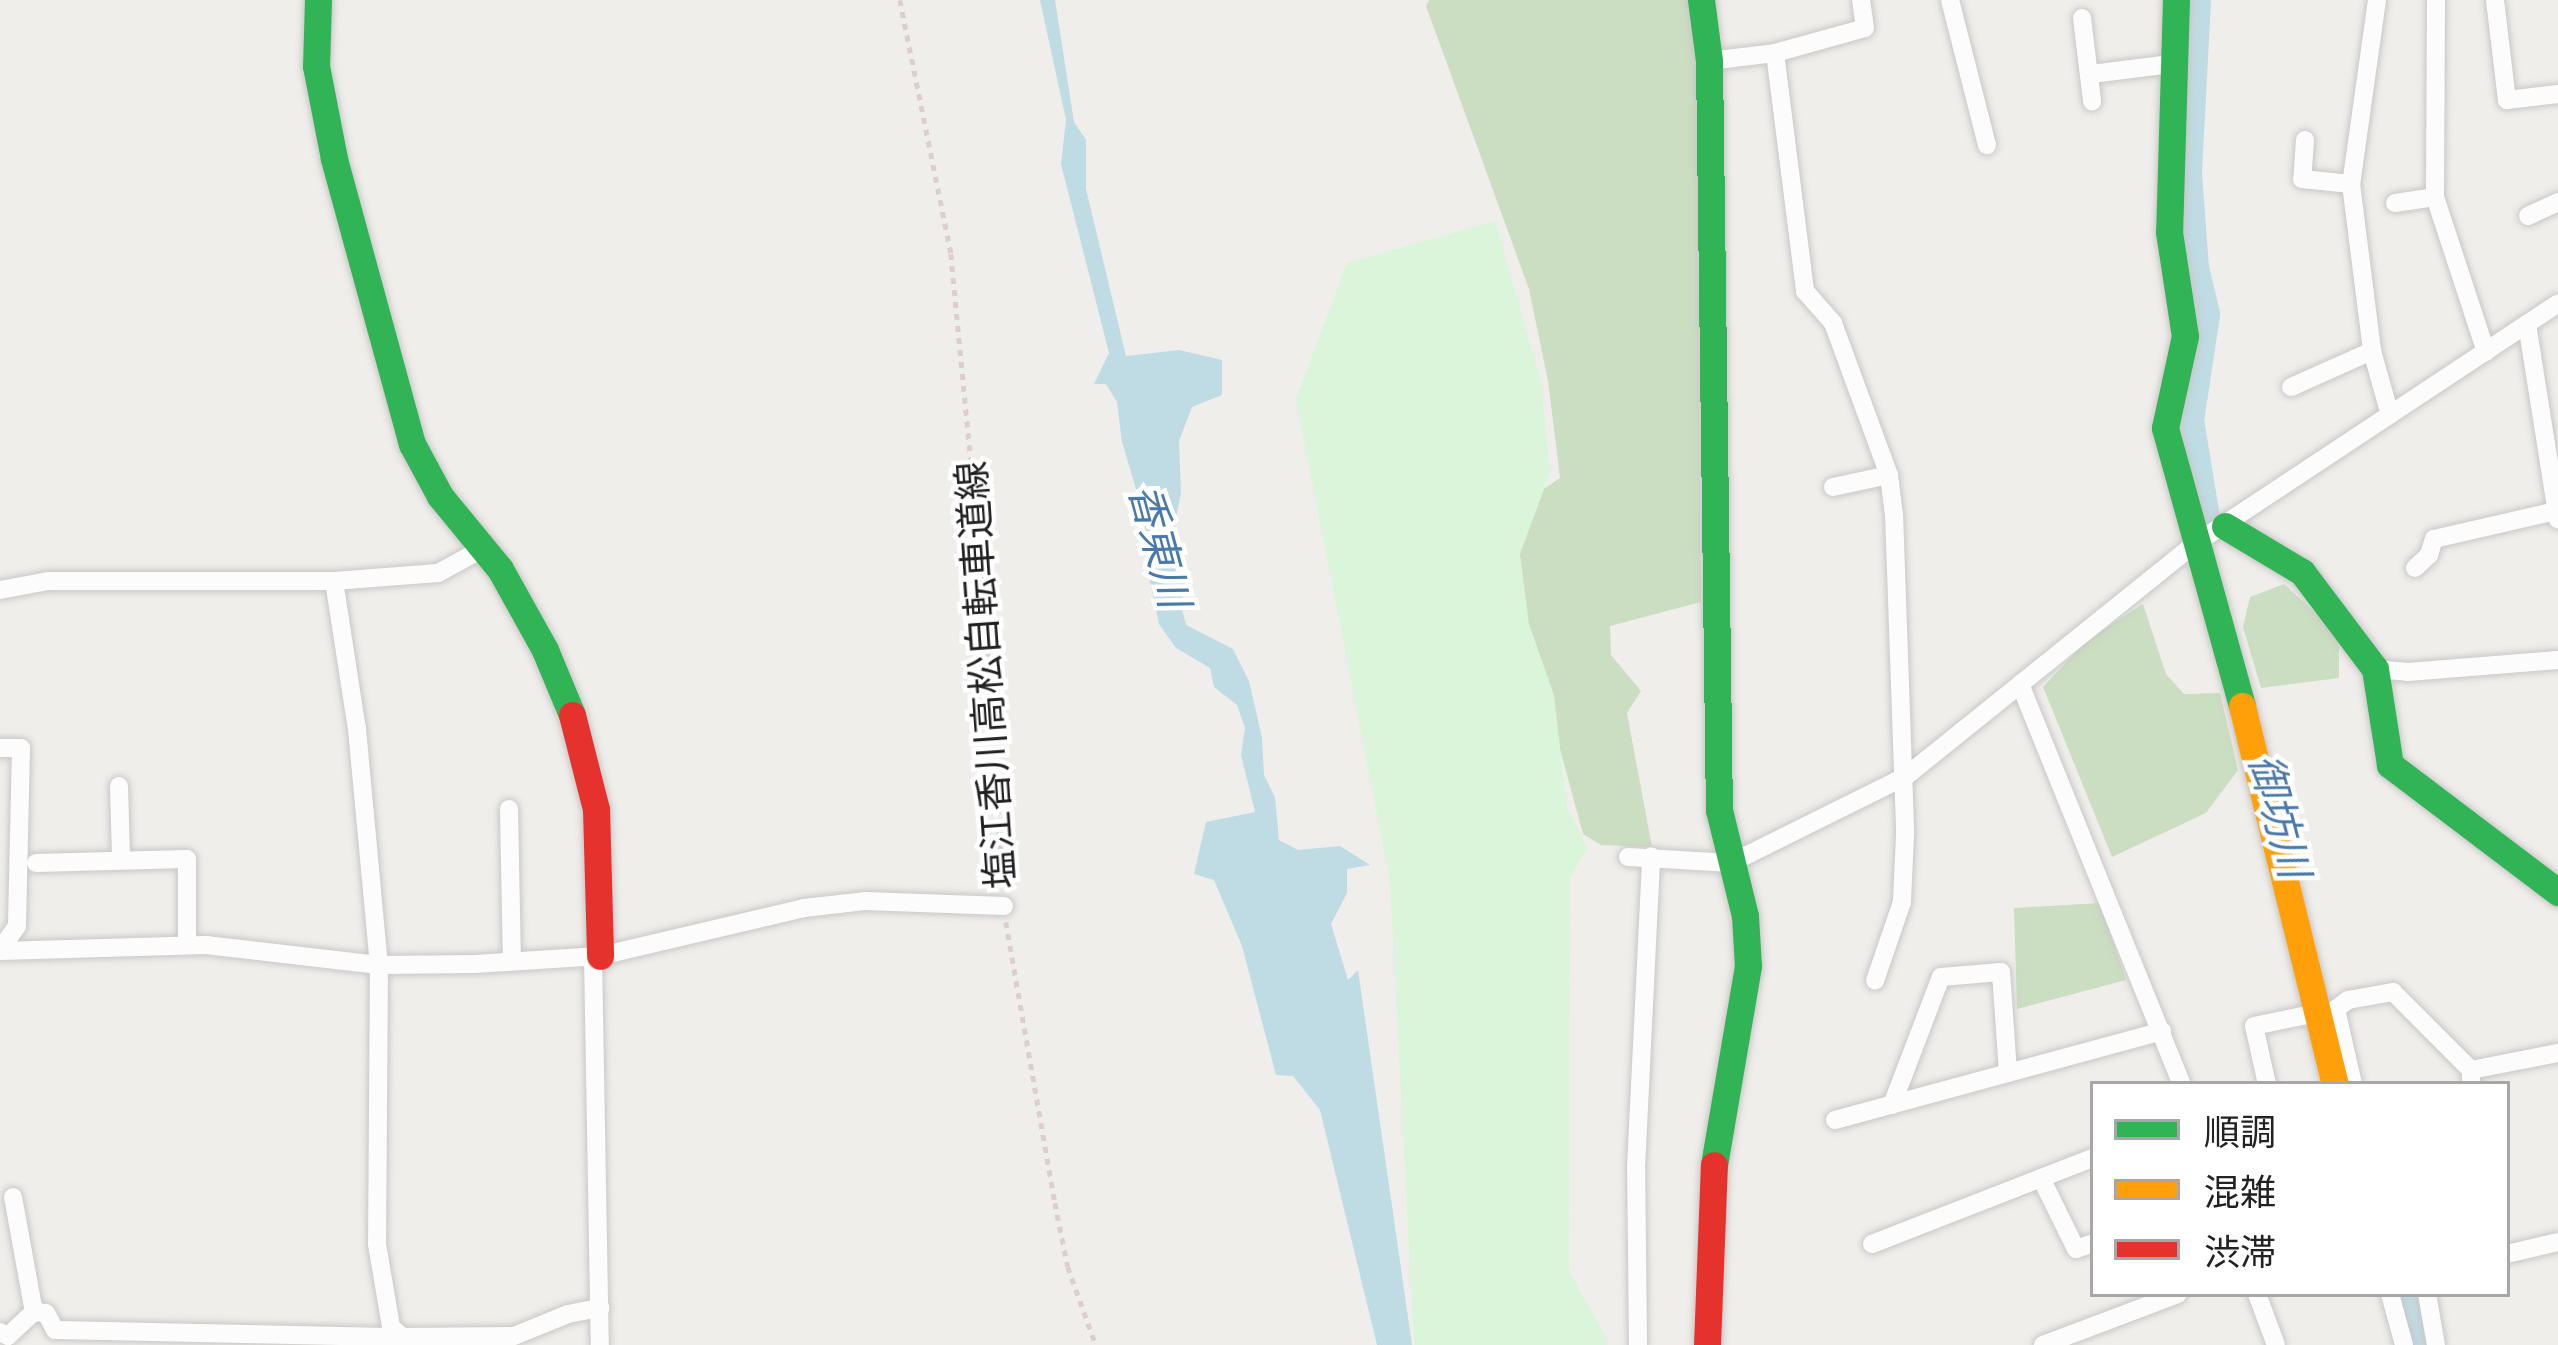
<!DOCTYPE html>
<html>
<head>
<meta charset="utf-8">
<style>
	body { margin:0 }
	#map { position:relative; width:2558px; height:1345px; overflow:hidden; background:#f0eeeb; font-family:"Fira Sans","Noto Sans JP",sans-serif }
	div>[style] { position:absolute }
	.forest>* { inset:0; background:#cbdec1 }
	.park>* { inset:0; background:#daf5da }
	.water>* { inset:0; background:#bfdbe3 }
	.river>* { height:39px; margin:-19.5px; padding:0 19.5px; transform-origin:19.5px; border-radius:19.5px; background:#bfdbe3 }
	.path>* { height:4.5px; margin-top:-2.25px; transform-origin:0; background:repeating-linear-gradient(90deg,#dccecd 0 6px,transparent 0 12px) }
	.roads { filter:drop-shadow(0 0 3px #c9c8c7) drop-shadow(0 0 3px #c9c8c7) }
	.street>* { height:18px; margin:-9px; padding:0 9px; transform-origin:9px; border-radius:9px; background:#fdfcfc }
	.fast>* { height:27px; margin:-13.5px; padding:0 13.5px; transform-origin:13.5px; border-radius:13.5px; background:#30b455 }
	.slow>* { height:27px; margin:-13.5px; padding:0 13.5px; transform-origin:13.5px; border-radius:13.5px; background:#ff9f0a }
	.jam>* { height:27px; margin:-13.5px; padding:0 13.5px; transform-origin:13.5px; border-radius:13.5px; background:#e5322d }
	span { translate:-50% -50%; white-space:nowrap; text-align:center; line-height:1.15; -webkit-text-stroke:9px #fff; paint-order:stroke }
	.street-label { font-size:39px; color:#222 }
	.water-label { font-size:42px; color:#4a7aab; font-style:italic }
	.legend { position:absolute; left:2090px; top:1081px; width:420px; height:216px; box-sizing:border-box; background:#fff; border:3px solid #a7a7a7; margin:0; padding:15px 21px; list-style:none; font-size:36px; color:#222 }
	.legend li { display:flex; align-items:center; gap:24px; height:60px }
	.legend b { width:60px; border:3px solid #a7a7a7 }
</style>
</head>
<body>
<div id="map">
	<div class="forest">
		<div style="clip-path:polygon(1429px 0,1690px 0,1696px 28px,1701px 602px,1610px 626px,1611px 655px,1641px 691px,1627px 713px,1652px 847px,1601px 845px,1583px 834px,1510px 565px,1518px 506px,1560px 478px,1548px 381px,1529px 289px,1426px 6px)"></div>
		<div style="clip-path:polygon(2284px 584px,2339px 635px,2339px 678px,2261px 688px,2243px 627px,2250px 597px)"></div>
		<div style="clip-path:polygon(2143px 604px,2166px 674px,2184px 694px,2220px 693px,2238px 770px,2206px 813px,2112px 857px,2043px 687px,2087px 640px)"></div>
		<div style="clip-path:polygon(2100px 903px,2126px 980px,2017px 1009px,2014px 908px)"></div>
	</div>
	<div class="park">
		<div style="clip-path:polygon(1495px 221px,1541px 383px,1550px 473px,1520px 554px,1529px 624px,1554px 695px,1567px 808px,1588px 849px,1570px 877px,1569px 1271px,1607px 1339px,1605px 1345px,1414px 1345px,1390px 881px,1296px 399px,1347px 263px)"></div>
	</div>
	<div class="water">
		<div style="clip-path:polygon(1040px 0,1055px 0,1074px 122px,1086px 140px,1086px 189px,1126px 356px,1179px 350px,1222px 360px,1222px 395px,1192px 407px,1179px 441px,1181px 493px,1175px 523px,1186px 577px,1181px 605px,1186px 625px,1233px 649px,1249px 681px,1262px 738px,1264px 775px,1275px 797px,1279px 840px,1298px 850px,1340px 846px,1370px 865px,1347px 869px,1347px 893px,1331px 924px,1348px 980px,1358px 970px,1412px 1345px,1377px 1345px,1320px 1110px,1293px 1076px,1276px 1075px,1242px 946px,1214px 880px,1194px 874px,1206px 822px,1255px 812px,1241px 755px,1245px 728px,1237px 705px,1214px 687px,1210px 668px,1176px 648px,1159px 624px,1142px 544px,1146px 522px,1122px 442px,1117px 402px,1106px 384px,1094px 384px,1109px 353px,1061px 164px,1066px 120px)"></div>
	</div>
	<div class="river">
		<div style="left:2191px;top:0;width:173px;rotate:93deg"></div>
		<div style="left:2182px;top:173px;width:95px;rotate:85.8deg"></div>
		<div style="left:2189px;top:268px;width:47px;rotate:76.6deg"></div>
		<div style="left:2200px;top:314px;width:107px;rotate:98.6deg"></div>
		<div style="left:2184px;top:420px;width:93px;rotate:80.7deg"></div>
		<div style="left:2401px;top:1294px;width:53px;rotate:75.7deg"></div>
	</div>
	<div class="path">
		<div style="left:900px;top:0;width:259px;rotate:78.6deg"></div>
		<div style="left:951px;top:254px;width:352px;rotate:84.5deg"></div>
		<div style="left:985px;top:604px;width:284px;rotate:86.4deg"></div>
		<div style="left:1006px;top:922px;width:285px;rotate:80.1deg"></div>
		<div style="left:1055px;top:1203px;width:65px;rotate:78.5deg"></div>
		<div style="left:1068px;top:1267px;width:83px;rotate:70.3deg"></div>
	</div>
	<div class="roads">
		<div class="street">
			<div style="left:1950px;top:0;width:150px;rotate:75.7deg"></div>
			<div style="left:2377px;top:0;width:186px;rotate:98deg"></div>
			<div style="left:2351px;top:184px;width:168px;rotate:82.8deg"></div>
			<div style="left:2372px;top:351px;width:66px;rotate:74.3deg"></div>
			<div style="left:2436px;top:0;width:197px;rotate:90.3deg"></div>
			<div style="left:2435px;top:197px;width:163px;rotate:71.8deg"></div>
			<div style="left:2495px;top:0;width:101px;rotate:83.2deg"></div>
			<div style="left:2507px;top:100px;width:51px;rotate:-6.7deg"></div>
			<div style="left:2082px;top:18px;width:84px;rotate:83.1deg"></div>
			<div style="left:1775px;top:53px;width:240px;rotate:82.8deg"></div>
			<div style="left:1805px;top:291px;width:43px;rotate:48.8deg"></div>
			<div style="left:1833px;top:323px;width:162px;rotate:69.8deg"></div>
			<div style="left:1889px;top:475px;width:38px;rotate:83deg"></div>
			<div style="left:1894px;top:513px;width:322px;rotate:88deg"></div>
			<div style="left:1905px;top:835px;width:67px;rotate:92.6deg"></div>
			<div style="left:1902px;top:902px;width:83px;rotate:108.9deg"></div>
			<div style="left:1709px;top:61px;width:66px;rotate:-6.9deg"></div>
			<div style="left:1775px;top:53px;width:93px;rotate:-15.5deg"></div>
			<div style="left:1865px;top:28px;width:28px;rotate:-98deg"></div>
			<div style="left:2091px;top:74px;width:81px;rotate:-7.1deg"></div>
			<div style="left:2305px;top:140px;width:39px;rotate:94deg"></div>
			<div style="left:2302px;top:179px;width:49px;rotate:5.8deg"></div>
			<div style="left:2395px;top:203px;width:40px;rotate:-8.5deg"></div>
			<div style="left:2528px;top:216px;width:33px;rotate:-25deg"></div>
			<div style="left:2527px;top:324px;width:198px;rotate:81deg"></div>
			<div style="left:2291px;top:387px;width:89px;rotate:-24deg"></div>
			<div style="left:1833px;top:487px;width:57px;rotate:-12.1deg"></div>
			<div style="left:2415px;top:568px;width:19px;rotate:-43deg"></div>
			<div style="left:2429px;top:555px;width:17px;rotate:-73deg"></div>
			<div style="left:2434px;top:539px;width:125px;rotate:-12.9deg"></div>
			<div style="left:334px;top:581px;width:150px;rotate:81.2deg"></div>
			<div style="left:357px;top:729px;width:237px;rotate:84.7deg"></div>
			<div style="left:379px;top:965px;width:279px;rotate:90.4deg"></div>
			<div style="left:377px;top:1244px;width:84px;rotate:80.4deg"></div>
			<div style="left:391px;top:1327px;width:15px;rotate:42deg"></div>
			<div style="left:402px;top:1337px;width:112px;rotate:-0.5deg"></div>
			<div style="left:514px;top:1336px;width:58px;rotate:-22.2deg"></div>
			<div style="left:568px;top:1314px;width:33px;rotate:-11deg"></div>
			<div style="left:0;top:590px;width:49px;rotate:-10.6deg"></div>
			<div style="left:48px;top:581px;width:286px"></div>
			<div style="left:334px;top:581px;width:104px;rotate:-4.4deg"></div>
			<div style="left:438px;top:573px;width:52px;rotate:-28.5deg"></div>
			<div style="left:2375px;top:669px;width:33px;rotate:5deg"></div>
			<div style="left:2408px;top:672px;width:150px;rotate:-4.6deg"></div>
			<div style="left:2020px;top:684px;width:432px;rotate:68deg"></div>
			<div style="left:0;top:748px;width:21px"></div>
			<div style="left:21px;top:748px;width:178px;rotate:91.3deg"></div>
			<div style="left:17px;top:926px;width:29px;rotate:125deg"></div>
			<div style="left:119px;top:786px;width:73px;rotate:88.4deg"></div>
			<div style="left:509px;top:809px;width:152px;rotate:88.9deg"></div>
			<div style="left:1628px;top:857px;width:103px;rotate:3.3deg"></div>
			<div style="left:1731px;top:863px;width:195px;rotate:-26.4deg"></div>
			<div style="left:1906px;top:776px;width:372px;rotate:-38.8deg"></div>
			<div style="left:2196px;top:543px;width:434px;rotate:-33.5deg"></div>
			<div style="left:36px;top:863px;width:151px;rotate:-1.5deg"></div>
			<div style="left:187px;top:859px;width:86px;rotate:90deg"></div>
			<div style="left:0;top:951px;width:206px;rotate:-1.7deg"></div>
			<div style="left:206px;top:945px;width:174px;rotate:6.6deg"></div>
			<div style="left:379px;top:965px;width:96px;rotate:-0.6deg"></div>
			<div style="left:475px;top:964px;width:125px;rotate:-3.7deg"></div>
			<div style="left:600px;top:956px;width:210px;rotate:-13.2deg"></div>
			<div style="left:804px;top:908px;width:61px;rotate:-6.5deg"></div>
			<div style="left:865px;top:901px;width:139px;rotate:2.1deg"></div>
			<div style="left:593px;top:956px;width:389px;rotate:89deg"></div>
			<div style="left:2471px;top:1070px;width:89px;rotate:-11.1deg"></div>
			<div style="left:2267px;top:1084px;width:59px;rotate:-102.6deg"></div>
			<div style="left:2254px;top:1026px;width:64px;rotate:-11.7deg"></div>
			<div style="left:2353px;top:1084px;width:77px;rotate:-102.8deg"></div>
			<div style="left:2336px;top:1009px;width:15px;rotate:-37deg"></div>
			<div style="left:2348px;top:1000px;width:46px;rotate:-10.1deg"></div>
			<div style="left:2393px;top:992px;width:110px;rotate:45deg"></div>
			<div style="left:2471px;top:1070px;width:14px;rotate:90deg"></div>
			<div style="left:1892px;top:1105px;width:137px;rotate:-69.1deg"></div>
			<div style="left:1941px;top:977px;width:60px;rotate:-4.8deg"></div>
			<div style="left:2001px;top:972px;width:101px;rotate:86deg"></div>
			<div style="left:1835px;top:1120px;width:339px;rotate:-15.2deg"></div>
			<div style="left:2041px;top:1178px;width:79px;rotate:63.8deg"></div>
			<div style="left:2076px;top:1249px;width:18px;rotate:-19deg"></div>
			<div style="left:13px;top:1197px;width:117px;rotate:79.7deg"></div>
			<div style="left:1872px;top:1244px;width:237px;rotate:-21.3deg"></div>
			<div style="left:2507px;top:1254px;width:52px;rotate:-13.2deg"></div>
			<div style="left:2257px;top:1294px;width:54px;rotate:69.6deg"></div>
			<div style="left:2390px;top:1294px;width:53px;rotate:74.6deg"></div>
			<div style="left:2427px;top:1294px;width:52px;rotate:80deg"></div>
			<div style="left:0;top:1332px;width:9px;rotate:27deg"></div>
			<div style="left:8px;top:1336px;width:35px;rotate:-43deg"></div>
			<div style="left:34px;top:1312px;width:12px;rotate:5deg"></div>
			<div style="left:46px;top:1313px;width:19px;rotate:62deg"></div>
			<div style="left:55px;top:1330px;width:347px;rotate:1.2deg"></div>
			<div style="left:1638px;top:1345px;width:177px;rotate:-90.6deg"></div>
			<div style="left:1636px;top:1168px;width:312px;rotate:-87.2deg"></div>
			<div style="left:2043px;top:1345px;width:144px;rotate:-20.7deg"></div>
		</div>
		<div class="fast">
			<div style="left:318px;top:0;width:66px;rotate:91.7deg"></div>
			<div style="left:316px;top:66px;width:95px;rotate:79deg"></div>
			<div style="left:334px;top:159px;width:295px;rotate:74.7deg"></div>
			<div style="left:412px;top:444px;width:59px;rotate:61.7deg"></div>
			<div style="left:440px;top:496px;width:94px;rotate:50.6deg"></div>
			<div style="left:500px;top:569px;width:93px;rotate:60.9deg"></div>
			<div style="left:545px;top:650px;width:70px;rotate:67.4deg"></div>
			<div style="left:1701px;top:0;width:62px;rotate:82.5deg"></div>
			<div style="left:1709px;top:61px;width:749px;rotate:89.24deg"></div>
			<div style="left:1719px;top:810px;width:109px;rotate:76.2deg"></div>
			<div style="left:1745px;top:916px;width:50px;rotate:86.6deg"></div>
			<div style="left:1748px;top:966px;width:202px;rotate:99.7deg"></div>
			<div style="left:2176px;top:0;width:232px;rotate:91.7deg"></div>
			<div style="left:2169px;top:232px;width:105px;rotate:81.3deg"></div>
			<div style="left:2185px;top:336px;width:94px;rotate:102.3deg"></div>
			<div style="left:2165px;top:428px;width:288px;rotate:74.5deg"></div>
			<div style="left:2225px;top:526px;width:90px;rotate:30.9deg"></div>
			<div style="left:2302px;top:572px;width:121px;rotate:53deg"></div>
			<div style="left:2375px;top:669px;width:97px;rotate:81.1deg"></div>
			<div style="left:2390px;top:765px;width:211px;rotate:37.1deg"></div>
		</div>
		<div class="slow">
			<div style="left:2242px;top:706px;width:389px;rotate:76.2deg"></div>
		</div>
		<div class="jam">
			<div style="left:572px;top:715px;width:97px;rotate:75.7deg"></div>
			<div style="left:596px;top:809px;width:147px;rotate:88.4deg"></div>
			<div style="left:1707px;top:1345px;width:180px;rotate:-87.8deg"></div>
		</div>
	</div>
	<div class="street-label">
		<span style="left:987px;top:675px;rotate:-94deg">塩江香川高松自転車道線</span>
	</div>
	<div class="water-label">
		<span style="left:1159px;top:546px;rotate:75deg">香東川</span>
		<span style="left:2279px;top:816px;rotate:75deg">御坊川</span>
	</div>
	<ul class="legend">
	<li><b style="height:15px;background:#30b455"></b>順調</li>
	<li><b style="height:15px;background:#ff9f0a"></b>混雑</li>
	<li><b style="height:15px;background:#e5322d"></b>渋滞</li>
	</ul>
</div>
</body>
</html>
